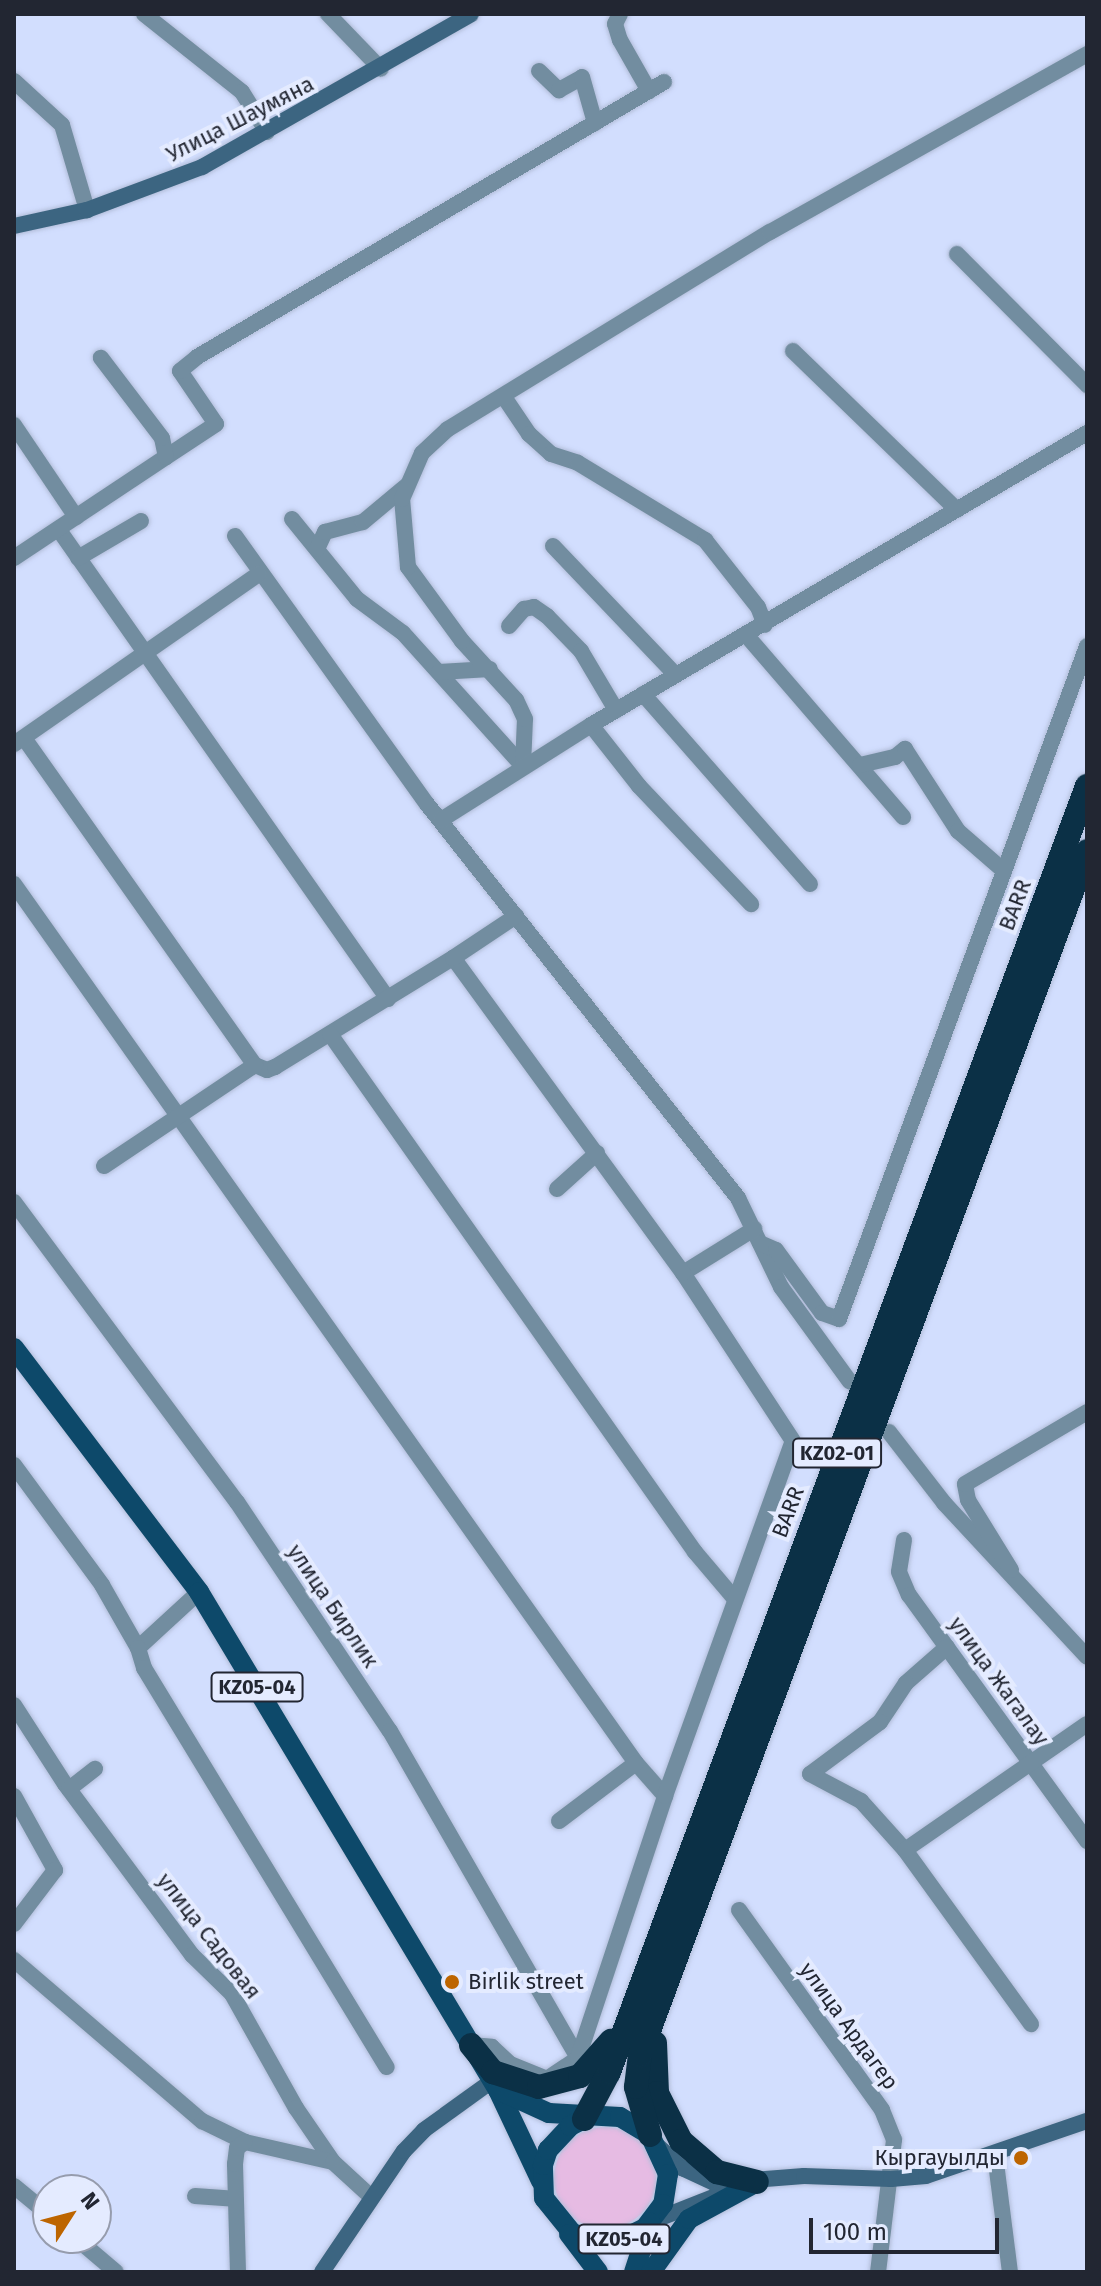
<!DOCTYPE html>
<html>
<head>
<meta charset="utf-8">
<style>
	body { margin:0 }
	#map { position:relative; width:1101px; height:2286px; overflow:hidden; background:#d2defe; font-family:"Fira Sans",sans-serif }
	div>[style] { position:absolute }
	.green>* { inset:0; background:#e6bbe3 }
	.round { border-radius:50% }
	.roads { filter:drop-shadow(0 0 2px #b2bdd9) drop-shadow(0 0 2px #b2bdd9) }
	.street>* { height:16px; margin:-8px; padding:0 8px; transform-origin:8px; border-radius:8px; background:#728da0 }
	.secondary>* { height:16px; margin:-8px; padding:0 8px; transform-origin:8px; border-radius:8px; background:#3c6581 }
	.primary>* { height:20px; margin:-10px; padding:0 10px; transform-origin:10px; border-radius:10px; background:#0d496a }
	.highway>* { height:24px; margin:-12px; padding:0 12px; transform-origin:12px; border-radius:12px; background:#0b3046 }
	.dots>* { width:22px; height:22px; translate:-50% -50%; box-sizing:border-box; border:4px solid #e4ebff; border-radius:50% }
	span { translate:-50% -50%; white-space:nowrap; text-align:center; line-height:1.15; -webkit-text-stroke:8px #e4ebff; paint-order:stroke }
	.shield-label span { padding:2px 6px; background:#e4ebff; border:2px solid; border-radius:6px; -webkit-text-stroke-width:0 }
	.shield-label { font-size:20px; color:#222632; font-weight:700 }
	.street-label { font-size:22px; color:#222632 }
	.poi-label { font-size:22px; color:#222632 }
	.left { translate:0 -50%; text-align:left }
	.right { translate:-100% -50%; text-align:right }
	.frame { position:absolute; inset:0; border:16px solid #222632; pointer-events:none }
	.north { position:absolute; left:32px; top:2174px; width:80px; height:80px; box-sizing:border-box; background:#e4ebff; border:2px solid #969cad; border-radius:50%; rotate:54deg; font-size:22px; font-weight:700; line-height:32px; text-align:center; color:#222632 }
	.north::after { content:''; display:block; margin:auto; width:28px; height:36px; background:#bd6500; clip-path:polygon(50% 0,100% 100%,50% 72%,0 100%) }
	.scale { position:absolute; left:809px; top:2218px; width:190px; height:36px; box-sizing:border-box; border:4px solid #222632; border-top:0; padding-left:10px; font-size:24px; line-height:28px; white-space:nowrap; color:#222632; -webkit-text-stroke:6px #e4ebff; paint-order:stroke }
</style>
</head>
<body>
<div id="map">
	<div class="green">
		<div class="round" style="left:554px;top:2127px;width:102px;height:102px"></div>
	</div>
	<div class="roads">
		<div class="street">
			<div style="left:144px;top:14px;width:125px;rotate:38.5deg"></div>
			<div style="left:242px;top:92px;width:47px;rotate:58deg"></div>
			<div style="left:328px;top:14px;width:76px;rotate:46.1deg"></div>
			<div style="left:620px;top:14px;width:11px;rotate:117deg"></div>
			<div style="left:615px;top:24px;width:17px;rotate:73deg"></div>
			<div style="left:620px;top:40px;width:59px;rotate:60.4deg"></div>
			<div style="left:539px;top:71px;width:28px;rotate:44deg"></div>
			<div style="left:559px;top:90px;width:26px;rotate:-29deg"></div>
			<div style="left:582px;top:77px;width:48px;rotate:74.2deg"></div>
			<div style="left:14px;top:81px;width:65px;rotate:42.5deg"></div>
			<div style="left:62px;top:125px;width:89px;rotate:73.6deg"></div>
			<div style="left:957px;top:254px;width:185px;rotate:45.2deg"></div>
			<div style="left:793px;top:351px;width:228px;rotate:44.1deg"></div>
			<div style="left:504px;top:397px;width:45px;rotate:56deg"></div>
			<div style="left:529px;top:434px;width:30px;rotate:42deg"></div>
			<div style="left:551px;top:454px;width:28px;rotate:18deg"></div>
			<div style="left:578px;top:463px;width:149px;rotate:31.2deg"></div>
			<div style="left:705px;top:540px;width:85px;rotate:51.7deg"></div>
			<div style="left:758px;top:607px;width:19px;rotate:69deg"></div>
			<div style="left:14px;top:425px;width:111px;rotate:56deg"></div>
			<div style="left:166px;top:457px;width:60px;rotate:-33.4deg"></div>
			<div style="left:216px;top:424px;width:64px;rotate:-124.2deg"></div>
			<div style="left:180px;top:371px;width:22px;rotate:-39deg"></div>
			<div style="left:197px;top:357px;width:542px;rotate:-30.49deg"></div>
			<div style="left:292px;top:519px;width:103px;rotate:50.9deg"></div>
			<div style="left:357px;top:599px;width:57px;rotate:36.5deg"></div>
			<div style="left:403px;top:633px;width:173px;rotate:48deg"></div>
			<div style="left:59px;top:530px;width:573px;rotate:54.95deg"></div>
			<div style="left:235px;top:536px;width:330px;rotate:54.4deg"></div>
			<div style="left:427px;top:804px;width:502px;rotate:51.71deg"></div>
			<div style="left:738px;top:1198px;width:99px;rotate:64.2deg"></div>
			<div style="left:781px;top:1287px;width:117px;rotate:54deg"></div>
			<div style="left:553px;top:546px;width:178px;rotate:46.4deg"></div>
			<div style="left:317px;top:549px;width:19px;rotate:-65deg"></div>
			<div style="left:325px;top:532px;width:39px;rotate:-15deg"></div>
			<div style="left:363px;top:522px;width:55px;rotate:-39.8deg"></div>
			<div style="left:14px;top:558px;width:182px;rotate:-33.6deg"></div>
			<div style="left:166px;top:457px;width:19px;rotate:-102deg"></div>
			<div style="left:162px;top:438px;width:101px;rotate:-127.3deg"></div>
			<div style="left:78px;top:558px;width:73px;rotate:-30.4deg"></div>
			<div style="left:509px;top:626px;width:23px;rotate:-49deg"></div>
			<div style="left:524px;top:609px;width:10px;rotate:-11deg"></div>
			<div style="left:534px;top:607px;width:16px;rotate:35deg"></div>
			<div style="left:547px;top:616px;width:49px;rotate:45.8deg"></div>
			<div style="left:581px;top:651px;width:69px;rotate:59.3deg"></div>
			<div style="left:747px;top:636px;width:239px;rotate:49.2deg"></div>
			<div style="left:439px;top:672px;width:51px;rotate:-3.4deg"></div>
			<div style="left:643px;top:694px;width:253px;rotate:48.7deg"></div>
			<div style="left:591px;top:725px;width:78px;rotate:51.8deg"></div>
			<div style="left:639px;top:786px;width:163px;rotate:46.5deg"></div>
			<div style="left:24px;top:738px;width:400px;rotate:54.8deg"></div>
			<div style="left:255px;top:1065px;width:13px;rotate:23deg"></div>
			<div style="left:267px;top:1070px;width:9px;rotate:-21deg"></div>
			<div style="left:275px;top:1067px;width:209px;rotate:-31.5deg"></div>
			<div style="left:14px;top:744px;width:298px;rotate:-34.8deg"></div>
			<div style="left:860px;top:765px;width:36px;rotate:-13deg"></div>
			<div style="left:895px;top:757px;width:13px;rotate:-39deg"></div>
			<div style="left:905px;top:749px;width:98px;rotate:57.1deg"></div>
			<div style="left:958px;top:831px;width:61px;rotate:41deg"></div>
			<div style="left:523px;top:766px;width:47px;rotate:-87.6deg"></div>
			<div style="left:525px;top:719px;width:21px;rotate:-115deg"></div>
			<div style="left:516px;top:700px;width:80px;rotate:-132.5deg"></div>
			<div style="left:462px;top:641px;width:92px;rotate:-126.1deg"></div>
			<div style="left:408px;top:567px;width:68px;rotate:-95deg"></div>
			<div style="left:402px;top:499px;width:50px;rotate:-66.5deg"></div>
			<div style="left:422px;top:453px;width:35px;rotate:-43deg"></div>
			<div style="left:448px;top:429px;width:377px;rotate:-31.5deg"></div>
			<div style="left:770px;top:232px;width:364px;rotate:-29.3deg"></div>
			<div style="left:441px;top:820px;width:178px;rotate:-32.3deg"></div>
			<div style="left:591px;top:725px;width:576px;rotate:-30.49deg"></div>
			<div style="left:14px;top:884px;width:1077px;rotate:54.72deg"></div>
			<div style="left:636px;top:1763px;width:44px;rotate:48.7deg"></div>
			<div style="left:330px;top:1034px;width:634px;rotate:54.83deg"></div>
			<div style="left:695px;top:1552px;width:60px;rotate:49.7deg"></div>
			<div style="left:104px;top:1166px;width:182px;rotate:-33.8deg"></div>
			<div style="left:557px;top:1189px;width:54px;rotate:-42deg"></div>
			<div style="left:14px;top:1202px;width:374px;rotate:53.4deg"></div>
			<div style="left:237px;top:1502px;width:275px;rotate:56.3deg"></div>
			<div style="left:390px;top:1731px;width:377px;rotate:60.1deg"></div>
			<div style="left:760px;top:1243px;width:17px;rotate:24deg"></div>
			<div style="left:776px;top:1250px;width:78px;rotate:53.9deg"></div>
			<div style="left:822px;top:1313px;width:18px;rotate:19deg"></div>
			<div style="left:839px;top:1319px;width:717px;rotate:-69.77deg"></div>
			<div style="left:683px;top:1273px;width:84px;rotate:-31.8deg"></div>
			<div style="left:889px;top:1432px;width:90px;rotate:52.2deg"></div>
			<div style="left:944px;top:1503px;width:210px;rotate:47.1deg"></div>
			<div style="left:14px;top:1465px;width:149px;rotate:53.7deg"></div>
			<div style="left:102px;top:1585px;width:73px;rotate:60.3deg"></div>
			<div style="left:138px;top:1648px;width:83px;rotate:-42.6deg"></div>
			<div style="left:904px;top:1540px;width:32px;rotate:99deg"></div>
			<div style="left:899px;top:1572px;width:25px;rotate:67deg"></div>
			<div style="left:909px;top:1595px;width:304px;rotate:54.1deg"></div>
			<div style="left:1011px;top:1570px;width:82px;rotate:-121.6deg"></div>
			<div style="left:968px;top:1500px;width:16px;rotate:-101deg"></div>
			<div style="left:965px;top:1484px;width:142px;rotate:-30.5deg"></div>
			<div style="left:947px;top:1647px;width:55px;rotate:138.7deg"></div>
			<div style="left:906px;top:1683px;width:47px;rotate:123.7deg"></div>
			<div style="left:880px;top:1722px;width:87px;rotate:143.4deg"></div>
			<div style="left:810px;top:1774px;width:58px;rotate:27.9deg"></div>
			<div style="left:861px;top:1801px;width:66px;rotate:48.1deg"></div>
			<div style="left:905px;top:1850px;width:215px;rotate:54.1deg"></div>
			<div style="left:138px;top:1648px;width:21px;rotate:73deg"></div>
			<div style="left:144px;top:1668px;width:467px;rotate:58.7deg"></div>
			<div style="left:14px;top:1705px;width:94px;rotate:57.2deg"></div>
			<div style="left:65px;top:1784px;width:213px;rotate:53.4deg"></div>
			<div style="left:192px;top:1955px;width:56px;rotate:44.3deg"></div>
			<div style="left:232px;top:1994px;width:131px;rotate:60.7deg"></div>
			<div style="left:296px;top:2108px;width:65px;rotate:55.6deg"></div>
			<div style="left:69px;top:1789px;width:33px;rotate:-38deg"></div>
			<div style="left:14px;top:1796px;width:85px;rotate:61deg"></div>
			<div style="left:55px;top:1870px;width:68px;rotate:127.2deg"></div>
			<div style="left:559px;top:1821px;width:96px;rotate:-37deg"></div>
			<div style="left:905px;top:1850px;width:221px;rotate:-34.7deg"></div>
			<div style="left:739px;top:1910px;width:246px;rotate:54.4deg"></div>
			<div style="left:882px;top:2110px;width:32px;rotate:68deg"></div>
			<div style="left:894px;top:2140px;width:133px;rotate:96.9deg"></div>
			<div style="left:14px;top:1960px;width:248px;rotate:40.6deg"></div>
			<div style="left:202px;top:2121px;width:48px;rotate:26deg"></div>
			<div style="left:245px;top:2142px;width:90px;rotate:12.8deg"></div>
			<div style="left:333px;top:2162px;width:49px;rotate:42.5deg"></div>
			<div style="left:471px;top:2045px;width:21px;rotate:5deg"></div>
			<div style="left:492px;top:2047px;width:25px;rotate:43deg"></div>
			<div style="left:510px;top:2064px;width:40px;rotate:22deg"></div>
			<div style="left:547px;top:2079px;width:37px;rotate:-34deg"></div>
			<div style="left:578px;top:2058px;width:276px;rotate:-71.6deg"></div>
			<div style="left:665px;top:1796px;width:377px;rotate:-70.2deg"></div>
			<div style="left:793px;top:1441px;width:201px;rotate:-123.2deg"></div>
			<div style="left:683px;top:1273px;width:390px;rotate:-126.1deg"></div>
			<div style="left:453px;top:958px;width:76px;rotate:-33.7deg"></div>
			<div style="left:995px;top:2155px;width:118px;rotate:82.7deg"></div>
			<div style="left:14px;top:2186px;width:44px;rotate:39.5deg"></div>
			<div style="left:195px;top:2196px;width:39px;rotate:4deg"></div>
			<div style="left:76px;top:2238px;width:52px;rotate:40.4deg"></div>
			<div style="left:238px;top:2272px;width:108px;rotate:-91.6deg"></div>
			<div style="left:235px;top:2164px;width:16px;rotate:-83deg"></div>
			<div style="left:237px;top:2148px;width:10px;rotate:-37deg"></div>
		</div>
		<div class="secondary">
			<div style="left:14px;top:226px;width:75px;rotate:-12.4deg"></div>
			<div style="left:87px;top:210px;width:123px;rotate:-20.5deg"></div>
			<div style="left:202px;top:167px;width:309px;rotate:-29.6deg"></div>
			<div style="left:658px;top:2146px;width:33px;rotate:43deg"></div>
			<div style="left:682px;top:2168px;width:35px;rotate:25deg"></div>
			<div style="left:714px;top:2183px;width:90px;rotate:-4.4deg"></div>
			<div style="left:804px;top:2176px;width:87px;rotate:2deg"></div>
			<div style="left:891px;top:2179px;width:35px;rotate:-5deg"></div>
			<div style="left:926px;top:2176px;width:170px;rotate:-18.9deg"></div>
			<div style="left:655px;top:2220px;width:76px;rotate:-21.5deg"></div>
			<div style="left:322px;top:2272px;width:146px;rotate:-55.9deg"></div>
			<div style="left:404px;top:2151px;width:29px;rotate:-46deg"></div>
			<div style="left:424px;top:2130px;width:84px;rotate:-35.8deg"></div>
		</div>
		<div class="primary">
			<div style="left:14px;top:1348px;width:306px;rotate:52.8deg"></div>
			<div style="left:199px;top:1592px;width:581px;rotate:59.02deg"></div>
			<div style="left:498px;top:2090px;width:101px;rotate:64.7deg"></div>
			<div style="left:498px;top:2090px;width:56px;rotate:24.3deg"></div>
			<div style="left:549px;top:2113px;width:71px;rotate:3.2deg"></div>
			<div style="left:620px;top:2117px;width:35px;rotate:31deg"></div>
			<div style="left:650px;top:2135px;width:43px;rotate:65.2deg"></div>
			<div style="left:668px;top:2174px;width:30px;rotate:99deg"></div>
			<div style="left:663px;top:2204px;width:30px;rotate:127deg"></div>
			<div style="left:645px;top:2228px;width:30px;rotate:154deg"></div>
			<div style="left:618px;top:2241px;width:46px;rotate:-171.2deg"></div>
			<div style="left:573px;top:2234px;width:46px;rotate:-128.9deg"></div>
			<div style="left:544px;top:2198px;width:33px;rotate:-92deg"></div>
			<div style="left:543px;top:2165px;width:16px;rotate:-72deg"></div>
			<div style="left:548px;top:2150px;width:33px;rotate:-47deg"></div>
			<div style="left:570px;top:2126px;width:16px;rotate:-27deg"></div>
			<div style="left:569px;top:2234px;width:48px;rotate:52.7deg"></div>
			<div style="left:634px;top:2272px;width:52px;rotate:-71.9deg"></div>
			<div style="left:651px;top:2272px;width:65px;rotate:-54.4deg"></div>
			<div style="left:689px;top:2219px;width:77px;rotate:-28.6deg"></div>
		</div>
		<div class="highway">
			<div style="left:655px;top:2043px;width:50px;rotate:87.7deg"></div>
			<div style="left:657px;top:2093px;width:54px;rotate:63.4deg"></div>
			<div style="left:681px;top:2141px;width:48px;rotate:40.7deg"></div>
			<div style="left:717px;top:2172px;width:41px;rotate:14deg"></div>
			<div style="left:471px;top:2045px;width:35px;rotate:51deg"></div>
			<div style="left:493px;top:2072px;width:48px;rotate:18.1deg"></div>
			<div style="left:539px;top:2087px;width:42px;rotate:-15deg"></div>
			<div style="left:580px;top:2076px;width:47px;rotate:-48.5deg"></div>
			<div style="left:584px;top:2119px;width:53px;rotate:-62deg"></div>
			<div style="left:609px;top:2072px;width:1372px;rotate:-69.61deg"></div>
			<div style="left:650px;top:2135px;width:50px;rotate:-106.3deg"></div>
			<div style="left:636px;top:2087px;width:32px;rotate:-83deg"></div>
			<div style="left:640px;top:2055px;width:1284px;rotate:-69.63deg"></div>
		</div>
	</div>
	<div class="dots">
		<div style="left:452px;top:1982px;background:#bd6500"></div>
		<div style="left:1021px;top:2158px;background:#bd6500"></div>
	</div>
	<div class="shield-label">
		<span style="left:837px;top:1453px">KZ02-01</span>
		<span style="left:257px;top:1687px">KZ05-04</span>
		<span style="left:624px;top:2239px">KZ05-04</span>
	</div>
	<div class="street-label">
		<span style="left:240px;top:119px;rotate:-27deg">Улица Шаумяна</span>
		<span style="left:1015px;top:905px;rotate:-69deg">BARR</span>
		<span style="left:788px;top:1512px;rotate:-69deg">BARR</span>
		<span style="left:333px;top:1606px;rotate:56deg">улица Бирлик</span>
		<span style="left:999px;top:1681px;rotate:54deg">улица Жагалау</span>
		<span style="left:209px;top:1936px;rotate:52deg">улица Садовая</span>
		<span style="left:849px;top:2026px;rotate:54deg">улица Ардагер</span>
	</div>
	<div class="poi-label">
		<span class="left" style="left:468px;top:1982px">Birlik street</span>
		<span class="right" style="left:1005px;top:2158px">Кыргауылды</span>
	</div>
	<div class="frame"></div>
	<div class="north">N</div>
	<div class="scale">100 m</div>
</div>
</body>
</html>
